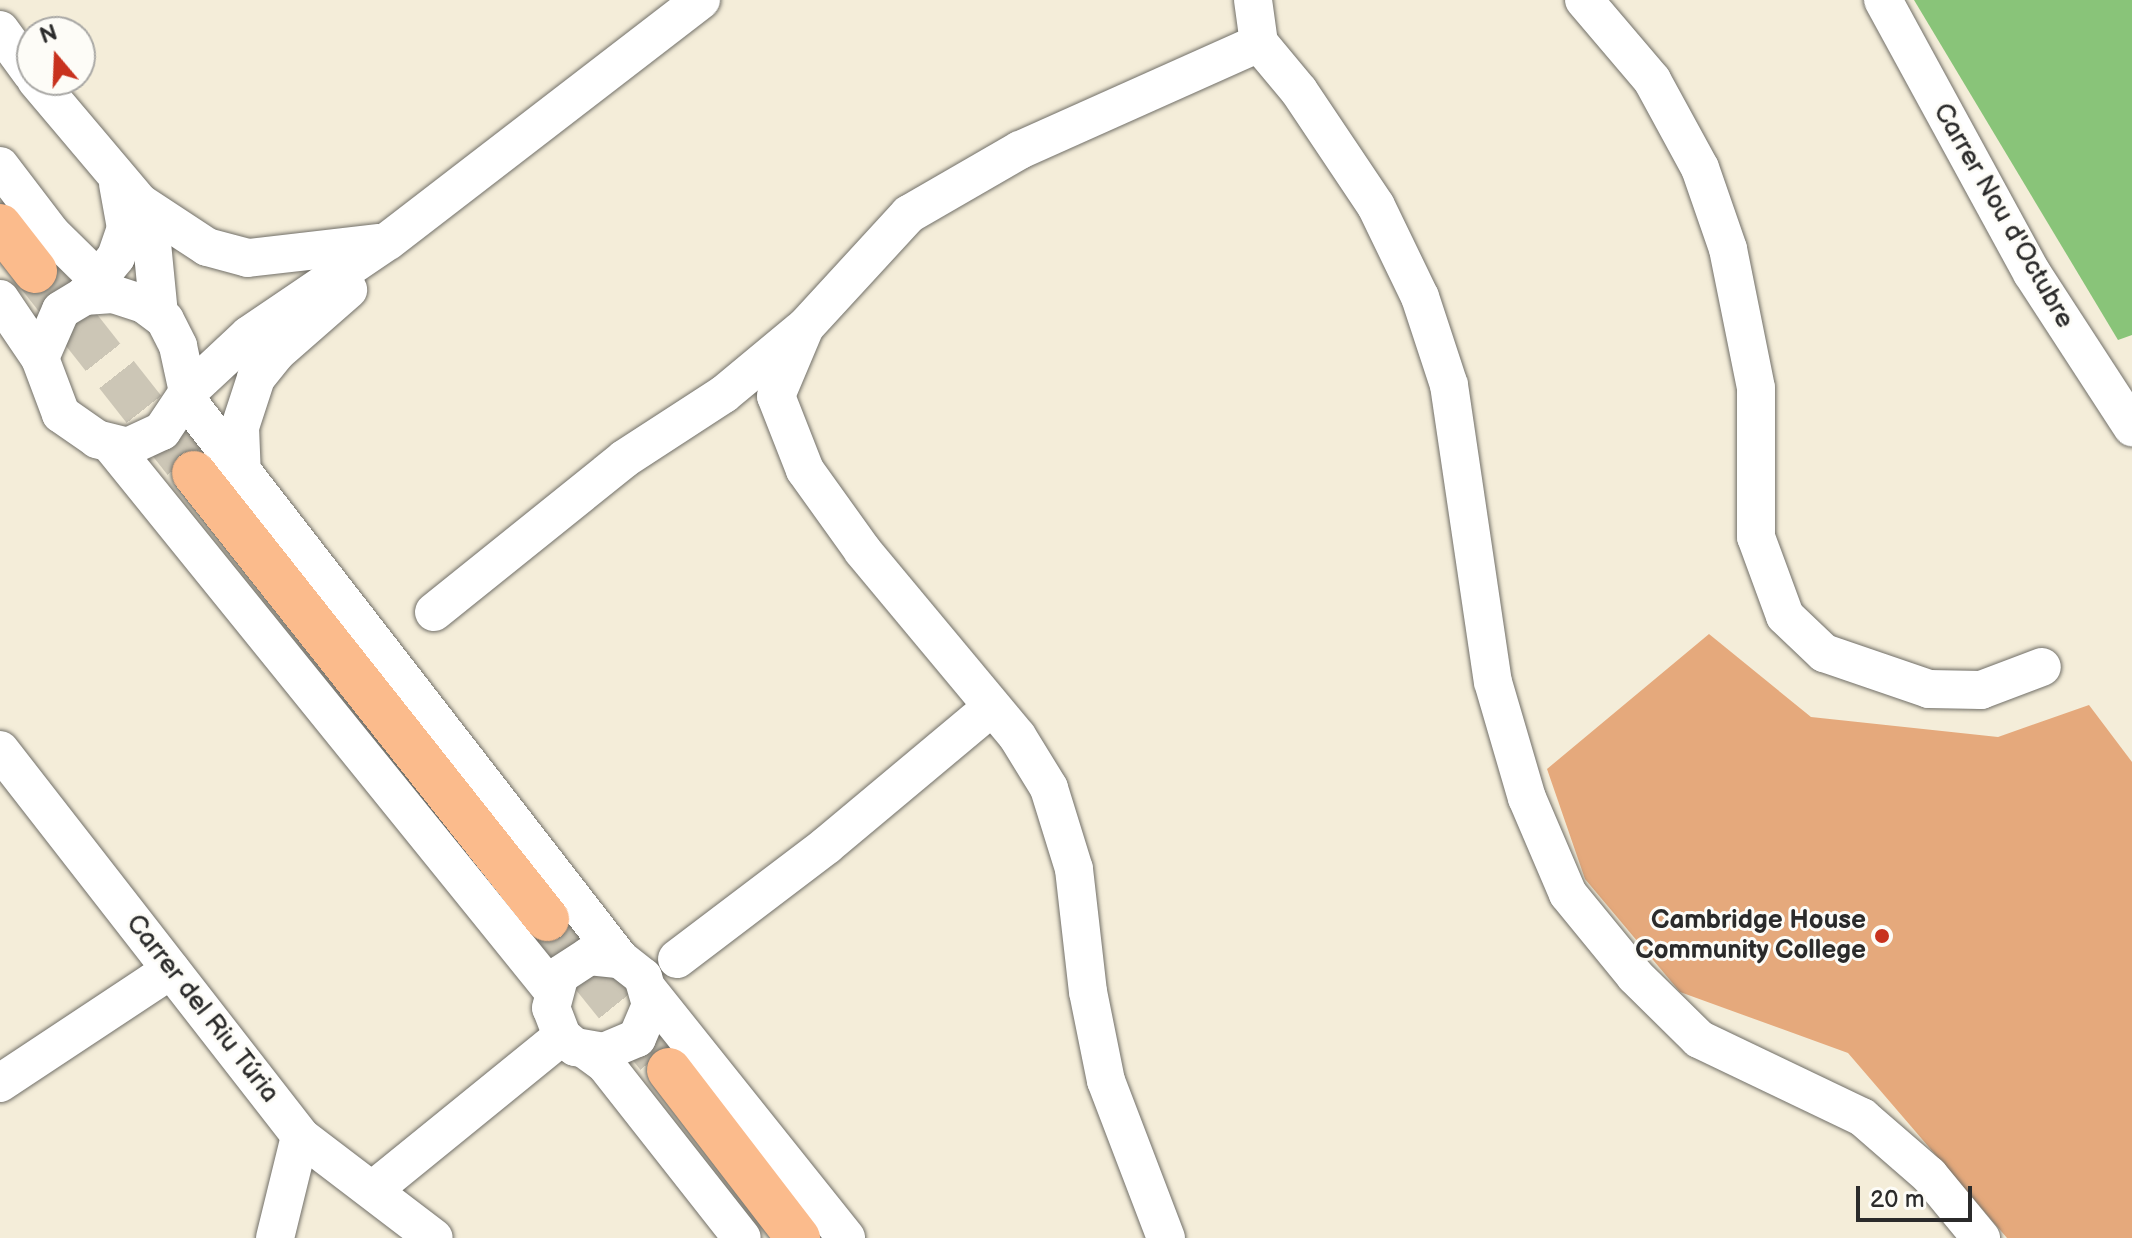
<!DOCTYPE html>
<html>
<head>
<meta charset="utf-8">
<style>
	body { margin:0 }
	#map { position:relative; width:2132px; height:1238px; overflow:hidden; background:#f4edd9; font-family:"Balsamiq Sans",sans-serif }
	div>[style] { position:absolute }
	.green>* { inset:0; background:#89c479 }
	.building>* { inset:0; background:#e5a97c }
	.major-tunnel>* { height:44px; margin-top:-22px; transform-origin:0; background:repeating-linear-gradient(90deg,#ccc6b6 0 44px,transparent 0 66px) }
	.roads { filter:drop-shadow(0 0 2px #716f68) drop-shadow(0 0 2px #716f68) }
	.minor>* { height:38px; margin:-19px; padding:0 19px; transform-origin:19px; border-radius:19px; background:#fff }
	.major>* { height:44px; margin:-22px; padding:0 22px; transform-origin:22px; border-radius:22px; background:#fbbb8c }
	.dots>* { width:22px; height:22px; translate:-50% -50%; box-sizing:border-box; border:4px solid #fdfcf7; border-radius:50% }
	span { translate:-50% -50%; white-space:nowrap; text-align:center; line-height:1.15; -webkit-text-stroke:6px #fdfcf7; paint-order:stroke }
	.street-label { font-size:26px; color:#2b2b2b }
	.poi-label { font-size:26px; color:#2b2b2b; font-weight:700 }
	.right { translate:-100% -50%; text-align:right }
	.north { position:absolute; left:16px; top:16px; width:80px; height:80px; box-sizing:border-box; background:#fdfcf7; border:2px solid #a9a8a5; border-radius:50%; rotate:341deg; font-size:22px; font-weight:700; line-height:32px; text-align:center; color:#2b2b2b }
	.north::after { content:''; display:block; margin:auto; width:28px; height:36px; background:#c8321e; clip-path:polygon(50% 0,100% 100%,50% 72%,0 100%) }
	.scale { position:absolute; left:1856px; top:1186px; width:116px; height:36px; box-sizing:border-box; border:4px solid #2b2b2b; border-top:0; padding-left:10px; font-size:24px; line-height:28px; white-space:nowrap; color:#2b2b2b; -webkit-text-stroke:6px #fdfcf7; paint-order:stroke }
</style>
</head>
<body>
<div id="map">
	<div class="green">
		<div style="clip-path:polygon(1914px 0,2132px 0,2132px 335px,2118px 340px)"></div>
	</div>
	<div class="building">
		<div style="clip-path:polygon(1709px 634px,1811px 717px,1998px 737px,2089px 705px,2132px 762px,2132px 1238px,2007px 1238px,1848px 1053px,1680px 992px,1585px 879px,1547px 769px)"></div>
	</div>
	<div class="major-tunnel">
		<div style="left:35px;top:271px;width:257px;rotate:51.8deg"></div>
		<div style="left:547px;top:919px;width:194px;rotate:51.1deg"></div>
	</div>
	<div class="roads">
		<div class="minor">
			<div style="left:1253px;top:0;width:43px;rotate:82.1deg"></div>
			<div style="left:1259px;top:43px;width:62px;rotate:50.2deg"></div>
			<div style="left:1299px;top:91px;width:138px;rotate:56.2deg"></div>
			<div style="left:1376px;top:206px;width:101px;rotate:64.2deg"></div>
			<div style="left:1420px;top:297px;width:93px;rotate:71.8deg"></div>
			<div style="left:1449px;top:385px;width:300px;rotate:81.6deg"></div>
			<div style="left:1493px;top:682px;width:121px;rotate:73.7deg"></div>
			<div style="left:1527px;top:798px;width:104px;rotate:66.9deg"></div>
			<div style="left:1568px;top:894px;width:106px;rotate:50.7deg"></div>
			<div style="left:1635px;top:976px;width:90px;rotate:44.5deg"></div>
			<div style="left:1699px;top:1039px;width:181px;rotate:25.6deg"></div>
			<div style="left:1862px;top:1117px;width:89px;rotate:40.9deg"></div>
			<div style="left:1929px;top:1175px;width:82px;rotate:50.5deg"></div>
			<div style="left:1584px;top:0;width:105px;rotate:49.6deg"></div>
			<div style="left:1652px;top:80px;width:100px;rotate:61.4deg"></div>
			<div style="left:1700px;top:168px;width:86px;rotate:70.9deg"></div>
			<div style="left:1728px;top:249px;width:142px;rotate:78.6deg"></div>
			<div style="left:1756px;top:388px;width:149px;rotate:90deg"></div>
			<div style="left:1756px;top:537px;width:84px;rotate:69.8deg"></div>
			<div style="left:1785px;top:616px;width:54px;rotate:43.5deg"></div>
			<div style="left:1824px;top:653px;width:111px;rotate:18.9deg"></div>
			<div style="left:1929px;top:689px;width:52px;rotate:1.1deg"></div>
			<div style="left:1981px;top:690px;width:65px;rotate:-20.7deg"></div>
			<div style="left:1883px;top:0;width:311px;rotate:61.4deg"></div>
			<div style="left:2032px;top:273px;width:184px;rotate:57deg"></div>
			<div style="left:0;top:30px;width:54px;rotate:54deg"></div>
			<div style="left:36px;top:80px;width:161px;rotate:49.8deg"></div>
			<div style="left:140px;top:203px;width:32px;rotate:70deg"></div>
			<div style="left:151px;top:233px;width:81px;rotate:84.4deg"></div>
			<div style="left:0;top:166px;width:84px;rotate:52.7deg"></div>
			<div style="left:51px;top:233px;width:87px;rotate:44.5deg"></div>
			<div style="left:140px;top:203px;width:80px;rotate:33.3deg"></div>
			<div style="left:207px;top:247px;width:42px;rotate:15deg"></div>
			<div style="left:248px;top:258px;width:130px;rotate:-6.6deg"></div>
			<div style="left:113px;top:294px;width:33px;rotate:18deg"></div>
			<div style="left:144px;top:304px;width:26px;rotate:37deg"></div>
			<div style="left:165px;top:320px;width:29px;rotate:63deg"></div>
			<div style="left:178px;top:346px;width:47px;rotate:77.7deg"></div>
			<div style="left:188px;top:392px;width:47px;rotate:123.7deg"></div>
			<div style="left:162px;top:431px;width:38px;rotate:155deg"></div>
			<div style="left:128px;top:447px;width:32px;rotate:-166deg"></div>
			<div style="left:97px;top:439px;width:44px;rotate:-145.2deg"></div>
			<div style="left:61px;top:414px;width:60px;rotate:-110.6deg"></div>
			<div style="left:40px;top:358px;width:52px;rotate:-66.4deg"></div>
			<div style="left:61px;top:310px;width:27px;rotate:-31deg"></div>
			<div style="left:84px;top:296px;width:29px;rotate:-4deg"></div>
			<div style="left:84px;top:296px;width:50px;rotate:-50.6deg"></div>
			<div style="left:116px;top:257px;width:31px;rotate:-71deg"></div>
			<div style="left:126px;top:228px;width:45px;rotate:-100.3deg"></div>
			<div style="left:0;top:299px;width:71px;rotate:55.9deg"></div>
			<div style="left:188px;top:392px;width:83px;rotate:-43.1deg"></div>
			<div style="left:249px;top:335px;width:168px;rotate:-34.1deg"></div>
			<div style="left:388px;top:241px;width:395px;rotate:-37.6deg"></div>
			<div style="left:187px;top:400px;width:707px;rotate:52.24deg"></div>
			<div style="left:620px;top:959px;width:29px;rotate:38deg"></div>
			<div style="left:643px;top:977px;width:29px;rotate:74deg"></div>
			<div style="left:651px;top:1005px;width:36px;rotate:113deg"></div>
			<div style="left:637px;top:1038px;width:36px;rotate:157deg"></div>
			<div style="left:604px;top:1052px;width:29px;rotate:-170deg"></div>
			<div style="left:575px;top:1047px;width:17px;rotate:-140deg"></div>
			<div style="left:562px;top:1036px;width:30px;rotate:-111deg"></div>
			<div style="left:551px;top:1008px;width:34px;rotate:-75deg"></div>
			<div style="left:560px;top:975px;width:35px;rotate:-33deg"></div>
			<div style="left:589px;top:956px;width:31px;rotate:6deg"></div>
			<div style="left:112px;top:446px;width:701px;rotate:51.02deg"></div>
			<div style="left:242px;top:477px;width:50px;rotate:-92.3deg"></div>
			<div style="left:240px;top:427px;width:52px;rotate:-71.9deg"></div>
			<div style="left:256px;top:378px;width:32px;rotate:-51deg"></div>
			<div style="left:276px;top:353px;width:96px;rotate:-41.2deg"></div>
			<div style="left:434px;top:612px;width:244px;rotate:-38.8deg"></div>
			<div style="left:624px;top:459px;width:119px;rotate:-33deg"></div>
			<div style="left:724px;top:394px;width:99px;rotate:-39.7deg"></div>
			<div style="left:0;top:750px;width:489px;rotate:52.1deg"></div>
			<div style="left:300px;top:1136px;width:168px;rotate:37.3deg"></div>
			<div style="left:677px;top:959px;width:188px;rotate:-37.2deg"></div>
			<div style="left:827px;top:845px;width:215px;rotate:-39.9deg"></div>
			<div style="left:649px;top:991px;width:316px;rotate:51.4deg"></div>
			<div style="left:587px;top:1051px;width:22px;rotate:36deg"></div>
			<div style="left:605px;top:1064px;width:221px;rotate:51.8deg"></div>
			<div style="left:0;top:1083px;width:205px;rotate:-33.5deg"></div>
			<div style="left:374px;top:1189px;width:242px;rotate:-39.1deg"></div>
			<div style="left:275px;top:1238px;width:105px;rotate:-76.2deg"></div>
			<div style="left:1166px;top:1238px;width:168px;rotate:-110.9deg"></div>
			<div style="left:1106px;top:1081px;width:91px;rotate:-101.4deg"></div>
			<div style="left:1088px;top:992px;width:124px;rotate:-96.5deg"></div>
			<div style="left:1074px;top:869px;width:85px;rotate:-107.2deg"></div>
			<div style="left:1049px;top:788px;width:61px;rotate:-121.6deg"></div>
			<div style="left:1017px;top:736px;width:241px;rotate:-129.8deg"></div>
			<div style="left:863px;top:551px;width:100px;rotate:-125.6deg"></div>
			<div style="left:805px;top:470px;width:79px;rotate:-111.4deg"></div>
			<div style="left:776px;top:396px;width:75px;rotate:-67.2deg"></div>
			<div style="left:805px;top:327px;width:154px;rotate:-47.4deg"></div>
			<div style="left:909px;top:214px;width:128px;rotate:-30deg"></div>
			<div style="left:1020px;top:150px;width:262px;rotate:-24.1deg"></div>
		</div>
		<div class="major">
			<div style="left:0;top:226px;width:57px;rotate:52.1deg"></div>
			<div style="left:194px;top:473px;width:569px;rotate:51.64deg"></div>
			<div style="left:669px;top:1070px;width:212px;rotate:52.5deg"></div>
		</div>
	</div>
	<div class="dots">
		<div style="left:1882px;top:936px;background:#c8321e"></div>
	</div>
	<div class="street-label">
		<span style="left:2003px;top:216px;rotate:60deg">Carrer Nou d'Octubre</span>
		<span style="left:202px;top:1009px;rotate:52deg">Carrer del Riu Túria</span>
	</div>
	<div class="poi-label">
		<span class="right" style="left:1866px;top:936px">Cambridge House<br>Community College</span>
	</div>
	<div class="north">N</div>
	<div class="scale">20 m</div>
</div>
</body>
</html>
